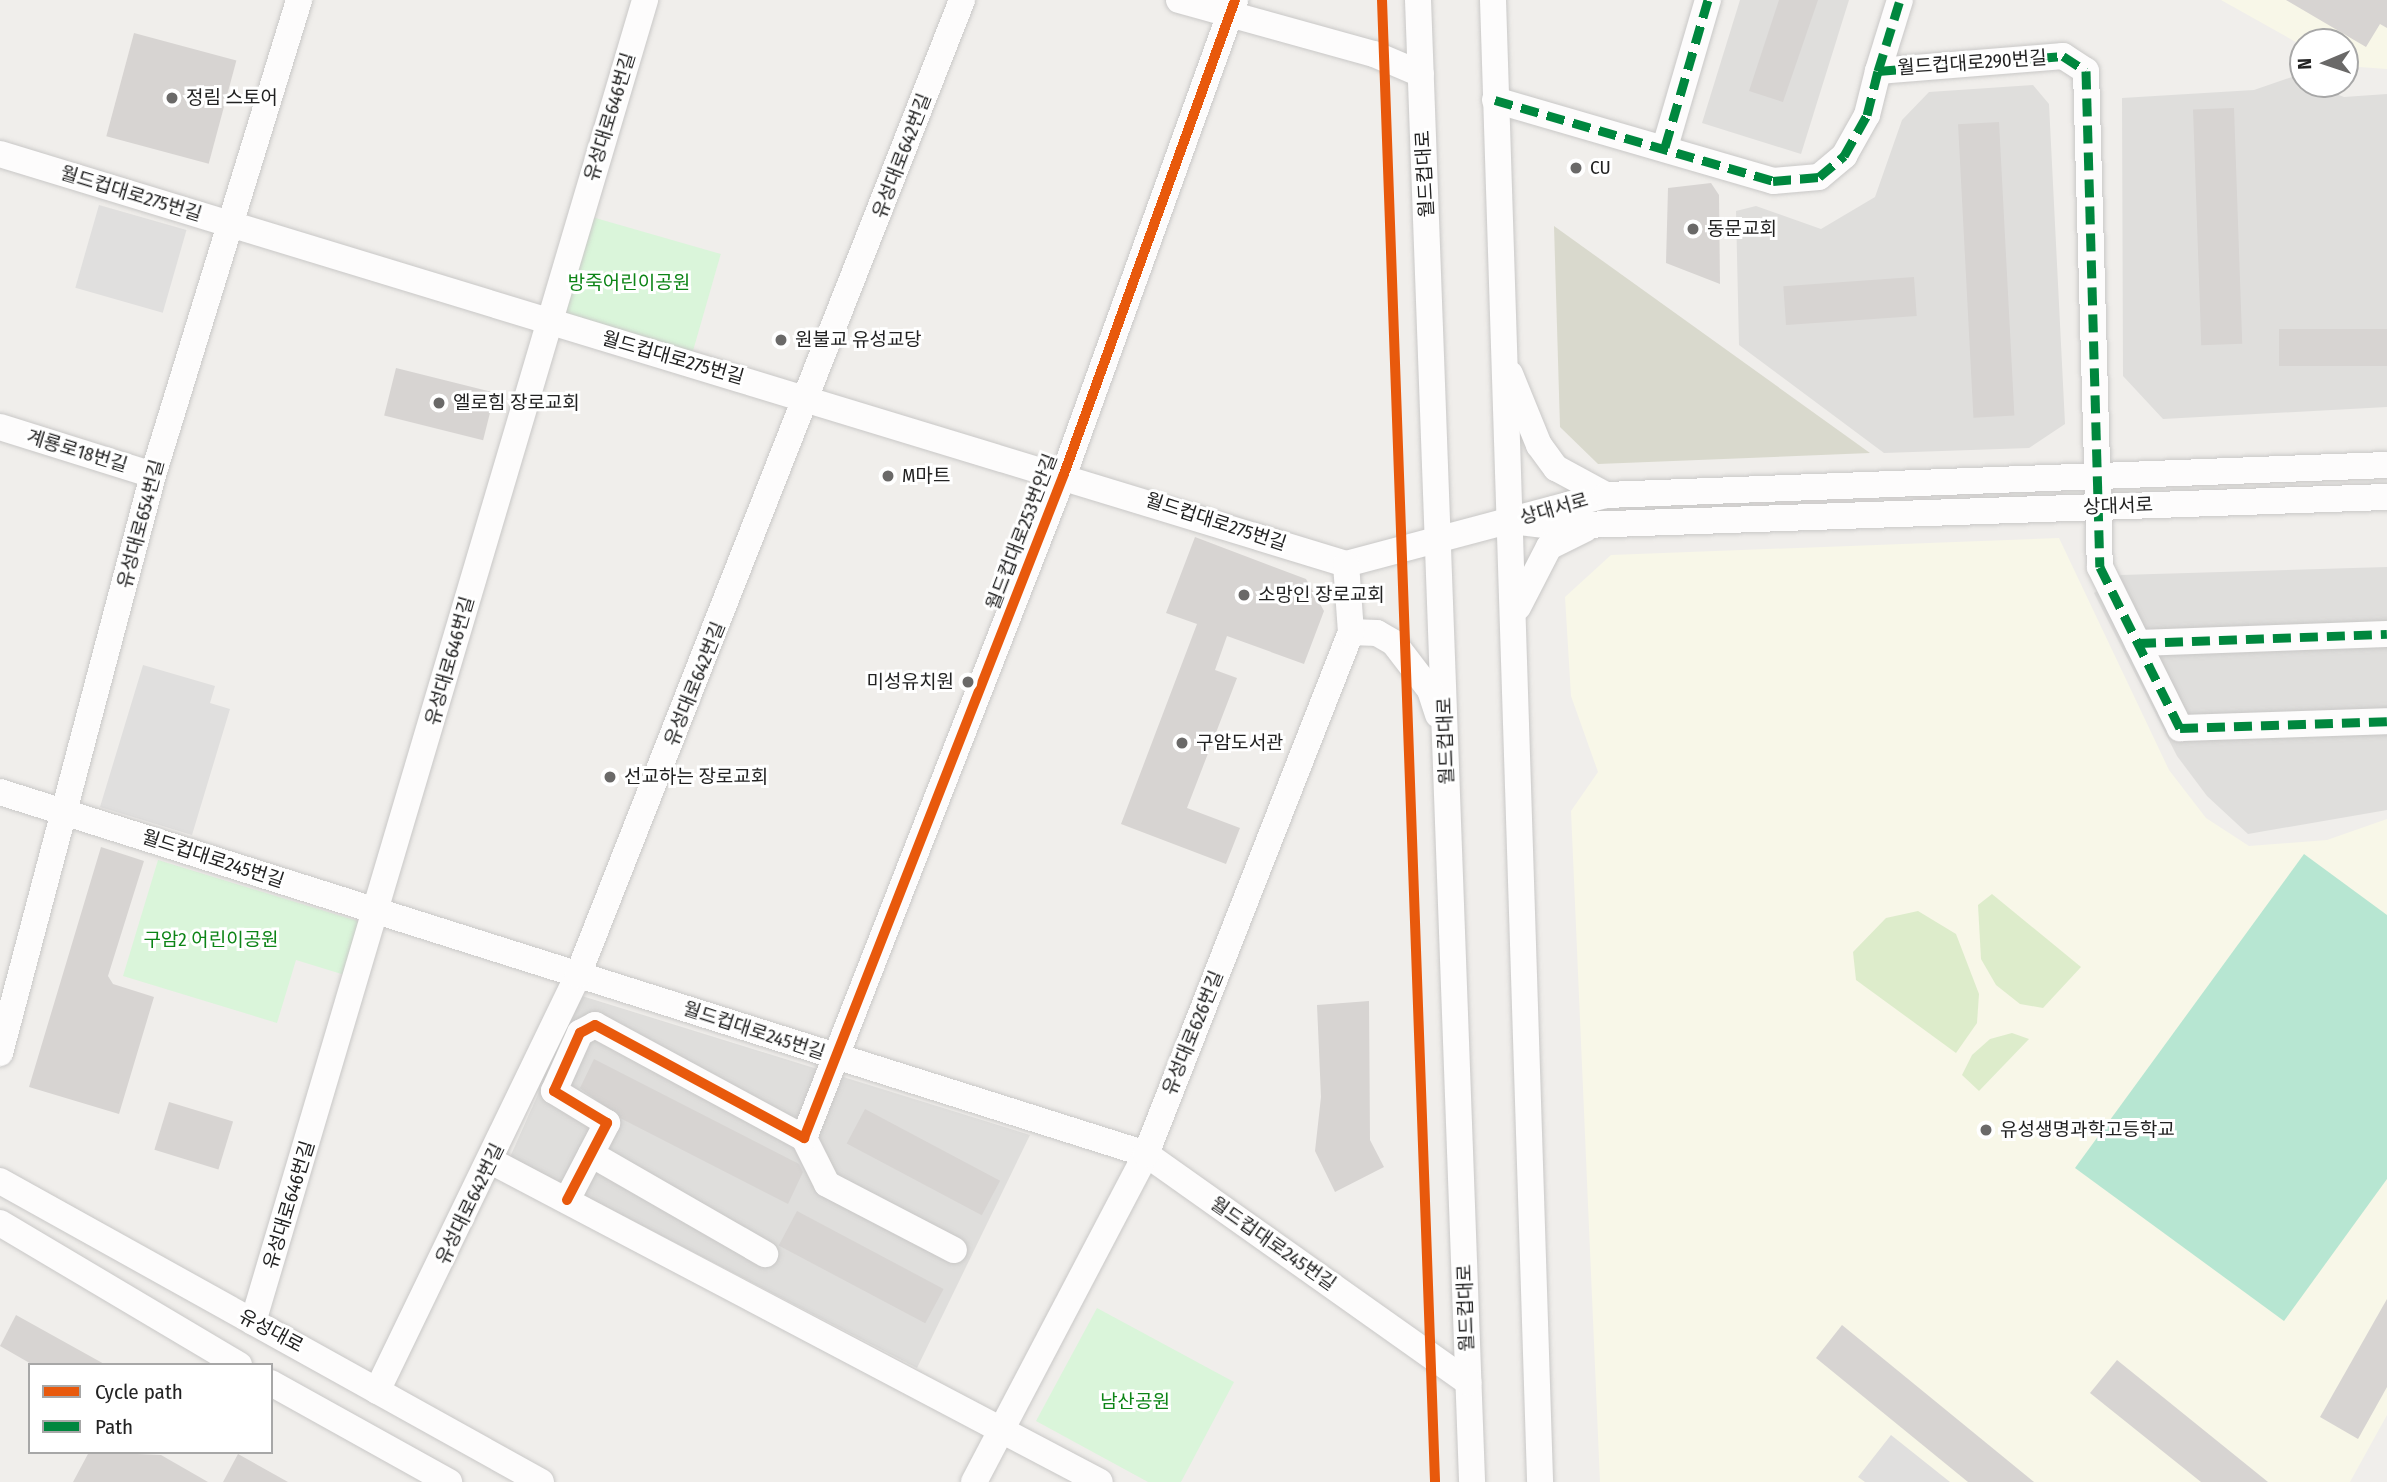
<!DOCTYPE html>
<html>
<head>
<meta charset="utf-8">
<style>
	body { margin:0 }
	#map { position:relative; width:2387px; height:1482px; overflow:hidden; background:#f0eeeb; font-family:"Fira Sans Condensed","Noto Sans KR",sans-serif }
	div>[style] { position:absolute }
	.residential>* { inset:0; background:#dfdedc }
	.education>* { inset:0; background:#f8f7e8 }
	.construction>* { inset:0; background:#d9d9cd }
	.grass>* { inset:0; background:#ddeccb }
	.park>* { inset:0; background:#daf5da; transform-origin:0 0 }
	.pitch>* { inset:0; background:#b7e6d2 }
	.parking>* { inset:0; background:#e0dfde; transform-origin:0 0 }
	.building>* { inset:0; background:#d7d4d2; transform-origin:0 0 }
	.roads { filter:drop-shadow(0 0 2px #c9c8c7) drop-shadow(0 0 2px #c9c8c7) }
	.minor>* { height:26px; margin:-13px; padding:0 13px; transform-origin:13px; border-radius:13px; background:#fdfcfc }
	.quiet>* { height:9px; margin-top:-4.5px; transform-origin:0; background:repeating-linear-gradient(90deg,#00873e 0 18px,transparent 0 27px) }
	.cycleway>* { height:10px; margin:-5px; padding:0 5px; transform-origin:5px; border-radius:5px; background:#e8590c }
	.dots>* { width:19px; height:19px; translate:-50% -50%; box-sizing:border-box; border:4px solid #fff; border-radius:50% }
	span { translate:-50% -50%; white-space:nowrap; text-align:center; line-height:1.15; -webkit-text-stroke:6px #fff; paint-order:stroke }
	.street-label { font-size:19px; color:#222 }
	.poi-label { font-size:19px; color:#222 }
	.left { translate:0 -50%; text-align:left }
	.right { translate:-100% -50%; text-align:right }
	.park-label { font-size:19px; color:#0c8416 }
	.legend { position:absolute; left:28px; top:1363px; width:245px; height:91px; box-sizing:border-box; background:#fff; border:2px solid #a7a7a7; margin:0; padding:9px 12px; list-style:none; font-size:21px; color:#222 }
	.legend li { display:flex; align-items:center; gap:14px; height:35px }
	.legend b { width:35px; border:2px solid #a7a7a7 }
	.north { position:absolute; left:2289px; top:28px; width:70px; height:70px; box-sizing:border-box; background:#fff; border:2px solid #a7a7a7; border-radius:50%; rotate:268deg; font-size:19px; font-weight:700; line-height:28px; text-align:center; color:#222 }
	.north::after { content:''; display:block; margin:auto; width:24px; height:32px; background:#6a6968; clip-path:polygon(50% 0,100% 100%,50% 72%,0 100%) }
</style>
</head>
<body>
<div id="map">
	<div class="residential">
		<div style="clip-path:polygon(1740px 0,1849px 0,1801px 154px,1702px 123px)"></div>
		<div style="clip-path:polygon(2292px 77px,2344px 97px,2387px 94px,2387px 407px,2163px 419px,2123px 376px,2122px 98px,2254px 90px)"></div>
		<div style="clip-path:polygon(2033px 85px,2049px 104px,2065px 424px,2029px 448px,1884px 453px,1739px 345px,1736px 211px,1756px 206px,1821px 229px,1875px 197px,1902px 120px,1929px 92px)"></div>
		<div style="clip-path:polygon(2387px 567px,2387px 810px,2248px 834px,2207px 796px,2177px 756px,2094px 593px,2121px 575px)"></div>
		<div style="clip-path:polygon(582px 996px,1030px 1135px,917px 1368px,510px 1157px)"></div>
	</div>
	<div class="education">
		<div style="clip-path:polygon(2221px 0,2387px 0,2387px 69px,2345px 66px,2345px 42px,2303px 46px)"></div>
		<div style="clip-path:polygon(2059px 538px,2169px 770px,2206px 818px,2249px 846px,2327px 840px,2387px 819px,2387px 1415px,2350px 1482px,1600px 1482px,1571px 811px,1598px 772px,1571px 696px,1565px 597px,1611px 555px)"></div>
	</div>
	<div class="construction">
		<div style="clip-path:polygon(1554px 226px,1870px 453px,1598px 464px,1560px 427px)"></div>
	</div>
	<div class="grass">
		<div style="clip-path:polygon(1992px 894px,2081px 967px,2043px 1008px,2020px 1004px,1996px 985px,1981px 959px,1978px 905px)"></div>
		<div style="clip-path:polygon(1918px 911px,1956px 934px,1979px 994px,1977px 1023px,1956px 1053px,1856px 980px,1853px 952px,1886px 918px)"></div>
		<div style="clip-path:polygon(2012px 1033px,2029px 1039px,1979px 1091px,1962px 1075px,1972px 1055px,1990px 1039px)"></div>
	</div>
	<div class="park">
		<div style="left:592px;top:217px;width:134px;height:109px;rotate:16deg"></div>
		<div style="clip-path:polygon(158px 860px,364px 923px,348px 976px,296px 960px,277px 1023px,123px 976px)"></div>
		<div style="clip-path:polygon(1097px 1308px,1234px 1382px,1181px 1482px,1148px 1482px,1036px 1421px)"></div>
	</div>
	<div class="pitch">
		<div style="clip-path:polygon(2304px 854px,2387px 915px,2387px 1179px,2284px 1321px,2075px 1168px)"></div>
	</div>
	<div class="parking">
		<div style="left:99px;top:205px;width:91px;height:86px;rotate:16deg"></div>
		<div style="clip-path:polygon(143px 665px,215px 686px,210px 703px,230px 709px,192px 835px,100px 807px)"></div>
		<div style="clip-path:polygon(1891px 1435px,1950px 1482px,1865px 1482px,1858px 1477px)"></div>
	</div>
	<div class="building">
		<div style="clip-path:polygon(1779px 0,1818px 0,1783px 102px,1749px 91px)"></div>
		<div style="clip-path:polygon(2286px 0,2387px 0,2387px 28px,2380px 24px,2366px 47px)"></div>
		<div style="left:134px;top:33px;width:106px;height:107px;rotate:15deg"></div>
		<div style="left:2234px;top:108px;width:236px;height:41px;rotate:88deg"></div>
		<div style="left:1999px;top:122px;width:294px;height:41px;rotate:87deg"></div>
		<div style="clip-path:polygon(1711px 183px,1719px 195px,1720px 284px,1666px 263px,1668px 188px)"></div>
		<div style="left:1914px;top:277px;width:39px;height:131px;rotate:86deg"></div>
		<div style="left:2387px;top:329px;width:37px;height:108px;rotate:90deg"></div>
		<div style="left:396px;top:368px;width:102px;height:49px;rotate:14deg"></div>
		<div style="clip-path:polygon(1195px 537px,1306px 579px,1324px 611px,1304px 664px,1227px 636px,1215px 670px,1237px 678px,1187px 808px,1240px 828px,1226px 864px,1121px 824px,1197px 624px,1166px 613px)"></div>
		<div style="clip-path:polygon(101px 847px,144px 861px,108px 976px,113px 984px,154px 997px,119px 1114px,29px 1087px)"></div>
		<div style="clip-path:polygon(1369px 1001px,1370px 1140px,1384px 1167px,1335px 1192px,1315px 1151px,1321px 1097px,1317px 1005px)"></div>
		<div style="clip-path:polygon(594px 1059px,799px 1164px,803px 1172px,788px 1204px,622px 1119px,580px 1088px)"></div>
		<div style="left:169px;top:1102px;width:67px;height:50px;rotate:17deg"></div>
		<div style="left:865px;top:1109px;width:153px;height:39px;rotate:28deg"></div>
		<div style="left:797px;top:1211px;width:166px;height:39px;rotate:28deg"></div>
		<div style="clip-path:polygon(2387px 1299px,2387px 1387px,2358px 1439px,2320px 1417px)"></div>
		<div style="clip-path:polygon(16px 1315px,106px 1365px,33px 1365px,0 1346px)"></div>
		<div style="clip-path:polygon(1842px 1325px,2034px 1482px,1968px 1482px,1816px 1358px)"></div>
		<div style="clip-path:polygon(2117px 1360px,2268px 1482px,2201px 1482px,2090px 1393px)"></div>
		<div style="clip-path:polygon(89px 1452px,161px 1455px,208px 1482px,73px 1482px)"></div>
		<div style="clip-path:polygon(238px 1454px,288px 1482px,223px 1482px)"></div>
	</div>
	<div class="roads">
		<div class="minor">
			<div style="left:1179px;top:0;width:202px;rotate:15.5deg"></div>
			<div style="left:1374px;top:54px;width:51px;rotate:23.1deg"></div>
			<div style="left:1418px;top:0;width:1483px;rotate:87.91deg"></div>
			<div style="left:1493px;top:0;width:1483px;rotate:88.18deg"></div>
			<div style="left:1878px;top:71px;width:74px;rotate:-72.8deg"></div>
			<div style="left:1495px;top:100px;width:290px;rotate:16.2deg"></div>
			<div style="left:1773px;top:181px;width:46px;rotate:-5deg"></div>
			<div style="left:1819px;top:177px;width:33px;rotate:-40deg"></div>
			<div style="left:1844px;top:156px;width:47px;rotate:-60.7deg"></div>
			<div style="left:1867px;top:115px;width:45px;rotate:-76deg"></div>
			<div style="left:1878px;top:71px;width:186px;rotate:-4.6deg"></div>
			<div style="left:2063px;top:56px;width:27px;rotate:33deg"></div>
			<div style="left:2086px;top:71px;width:496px;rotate:88.4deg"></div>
			<div style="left:2100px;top:567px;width:180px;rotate:63.6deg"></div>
			<div style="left:2180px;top:728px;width:207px;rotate:-1.9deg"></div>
			<div style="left:1665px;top:147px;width:153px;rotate:-73.7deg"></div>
			<div style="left:0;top:154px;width:1407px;rotate:16.94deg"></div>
			<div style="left:1510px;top:374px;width:77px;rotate:67.8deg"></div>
			<div style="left:1539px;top:445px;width:29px;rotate:54deg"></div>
			<div style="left:1556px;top:468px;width:57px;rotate:28.4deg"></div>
			<div style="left:0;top:427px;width:160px;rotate:17.4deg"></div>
			<div style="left:1520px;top:522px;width:35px;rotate:7deg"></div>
			<div style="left:1555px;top:526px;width:833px;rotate:-2deg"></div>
			<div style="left:1346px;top:564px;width:269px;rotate:-14.9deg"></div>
			<div style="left:1606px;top:495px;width:782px;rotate:-2.2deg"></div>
			<div style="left:1518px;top:607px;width:68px;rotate:-62.7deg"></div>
			<div style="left:1549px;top:547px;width:40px;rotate:-26.6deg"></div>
			<div style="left:1351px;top:632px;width:26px;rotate:2deg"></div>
			<div style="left:1377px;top:633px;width:20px;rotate:30deg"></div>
			<div style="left:1394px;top:643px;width:59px;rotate:52.5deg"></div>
			<div style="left:1430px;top:690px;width:26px;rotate:72deg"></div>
			<div style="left:2138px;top:643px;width:249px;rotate:-2.1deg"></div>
			<div style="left:0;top:792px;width:1202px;rotate:17.53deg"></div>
			<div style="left:1146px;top:1154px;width:395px;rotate:35.3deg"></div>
			<div style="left:0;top:1053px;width:598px;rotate:-75.17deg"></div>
			<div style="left:153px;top:475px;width:497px;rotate:-72.9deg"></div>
			<div style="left:804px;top:1138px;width:51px;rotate:63.4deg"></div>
			<div style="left:827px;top:1184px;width:143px;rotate:27.5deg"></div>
			<div style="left:591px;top:1154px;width:201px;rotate:29.9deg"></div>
			<div style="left:491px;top:1161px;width:688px;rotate:27.79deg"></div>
			<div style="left:0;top:1181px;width:619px;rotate:29.09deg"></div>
			<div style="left:567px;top:1200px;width:87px;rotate:-62.5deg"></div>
			<div style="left:607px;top:1123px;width:62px;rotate:-148.9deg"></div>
			<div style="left:554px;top:1091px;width:64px;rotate:-65.9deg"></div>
			<div style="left:580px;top:1033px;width:17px;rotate:-28deg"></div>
			<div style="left:595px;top:1025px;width:238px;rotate:28.4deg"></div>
			<div style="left:804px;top:1138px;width:713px;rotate:-68.62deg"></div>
			<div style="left:1064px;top:474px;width:504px;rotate:-70.16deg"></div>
			<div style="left:0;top:1223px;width:278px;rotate:30.7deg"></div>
			<div style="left:253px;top:1322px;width:1379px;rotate:-73.48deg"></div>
			<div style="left:271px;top:1383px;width:204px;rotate:29.1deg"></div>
			<div style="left:377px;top:1391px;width:462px;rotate:-64.2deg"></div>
			<div style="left:578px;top:975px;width:1048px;rotate:-68.5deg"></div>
			<div style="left:974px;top:1482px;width:370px;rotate:-62.3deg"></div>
			<div style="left:1146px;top:1154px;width:561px;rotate:-68.56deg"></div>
			<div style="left:1351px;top:632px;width:68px;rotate:-94.2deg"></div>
		</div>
	</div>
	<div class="quiet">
		<div style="left:1878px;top:71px;width:74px;rotate:-72.8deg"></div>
		<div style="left:1495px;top:100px;width:290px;rotate:16.2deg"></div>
		<div style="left:1773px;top:181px;width:46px;rotate:-5deg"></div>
		<div style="left:1819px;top:177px;width:33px;rotate:-40deg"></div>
		<div style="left:1844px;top:156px;width:47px;rotate:-60.7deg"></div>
		<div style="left:1867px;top:115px;width:45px;rotate:-76deg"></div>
		<div style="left:1878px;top:71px;width:186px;rotate:-4.6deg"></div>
		<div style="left:2063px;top:56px;width:27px;rotate:33deg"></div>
		<div style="left:2086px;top:71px;width:496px;rotate:88.4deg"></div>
		<div style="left:2100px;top:567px;width:180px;rotate:63.6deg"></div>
		<div style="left:2180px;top:728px;width:207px;rotate:-1.9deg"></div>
		<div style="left:1665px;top:147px;width:153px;rotate:-73.7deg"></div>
		<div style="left:2138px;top:643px;width:249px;rotate:-2.1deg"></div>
	</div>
	<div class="cycleway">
		<div style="left:1382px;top:0;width:1483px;rotate:87.95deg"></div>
		<div style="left:567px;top:1200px;width:87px;rotate:-62.5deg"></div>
		<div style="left:607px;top:1123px;width:62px;rotate:-148.9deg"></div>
		<div style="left:554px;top:1091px;width:64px;rotate:-65.9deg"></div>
		<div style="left:580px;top:1033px;width:17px;rotate:-28deg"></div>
		<div style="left:595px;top:1025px;width:238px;rotate:28.4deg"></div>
		<div style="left:804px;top:1138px;width:713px;rotate:-68.62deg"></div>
		<div style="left:1064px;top:474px;width:504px;rotate:-70.16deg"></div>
	</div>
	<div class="dots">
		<div style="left:172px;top:98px;background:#6a6968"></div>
		<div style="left:1576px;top:168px;background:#6a6968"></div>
		<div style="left:1693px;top:229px;background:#6a6968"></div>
		<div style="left:781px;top:340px;background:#6a6968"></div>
		<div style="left:439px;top:403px;background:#6a6968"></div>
		<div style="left:888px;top:476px;background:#6a6968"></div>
		<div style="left:1244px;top:595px;background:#6a6968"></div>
		<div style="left:968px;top:682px;background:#6a6968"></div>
		<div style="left:1182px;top:743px;background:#6a6968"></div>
		<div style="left:610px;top:777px;background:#6a6968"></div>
		<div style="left:1986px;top:1130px;background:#6a6968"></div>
	</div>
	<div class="street-label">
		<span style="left:1972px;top:63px;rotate:-4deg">월드컵대로290번길</span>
		<span style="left:610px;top:117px;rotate:-73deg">유성대로646번길</span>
		<span style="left:902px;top:156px;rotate:-69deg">유성대로642번길</span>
		<span style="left:1425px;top:174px;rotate:-93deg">월드컵대로</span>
		<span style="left:131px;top:194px;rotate:17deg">월드컵대로275번길</span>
		<span style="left:673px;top:358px;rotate:16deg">월드컵대로275번길</span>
		<span style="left:77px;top:451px;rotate:17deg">계룡로18번길</span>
		<span style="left:2118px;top:506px;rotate:-2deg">상대서로</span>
		<span style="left:1554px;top:509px;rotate:-16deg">상대서로</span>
		<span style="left:1216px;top:522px;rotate:18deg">월드컵대로275번길</span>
		<span style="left:141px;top:524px;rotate:-75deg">유성대로654번길</span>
		<span style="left:1022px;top:532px;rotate:-69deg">월드컵대로253번안길</span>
		<span style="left:450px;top:661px;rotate:-74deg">유성대로646번길</span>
		<span style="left:695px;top:684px;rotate:-68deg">유성대로642번길</span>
		<span style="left:1446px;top:741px;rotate:-92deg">월드컵대로</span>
		<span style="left:213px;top:859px;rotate:18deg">월드컵대로245번길</span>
		<span style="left:754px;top:1031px;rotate:18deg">월드컵대로245번길</span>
		<span style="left:1193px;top:1033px;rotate:-68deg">유성대로626번길</span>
		<span style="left:470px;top:1204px;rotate:-64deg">유성대로642번길</span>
		<span style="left:289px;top:1205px;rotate:-73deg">유성대로646번길</span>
		<span style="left:1273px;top:1244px;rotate:35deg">월드컵대로245번길</span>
		<span style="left:1466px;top:1308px;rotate:-92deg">월드컵대로</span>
		<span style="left:271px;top:1331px;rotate:28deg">유성대로</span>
	</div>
	<div class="poi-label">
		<span class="left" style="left:186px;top:98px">정림 스토어</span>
		<span class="left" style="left:1590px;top:168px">CU</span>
		<span class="left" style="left:1707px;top:229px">동문교회</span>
		<span class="left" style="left:795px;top:340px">원불교 유성교당</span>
		<span class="left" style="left:453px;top:403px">엘로힘 장로교회</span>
		<span class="left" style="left:902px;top:476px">M마트</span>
		<span class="left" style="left:1258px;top:595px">소망인 장로교회</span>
		<span class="right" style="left:954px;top:682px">미성유치원</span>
		<span class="left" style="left:1196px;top:743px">구암도서관</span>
		<span class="left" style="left:624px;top:777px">선교하는 장로교회</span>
		<span class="left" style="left:2000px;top:1130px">유성생명과학고등학교</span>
	</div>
	<div class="park-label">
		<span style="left:629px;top:283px">방죽어린이공원</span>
		<span style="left:211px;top:940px">구암2 어린이공원</span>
		<span style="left:1135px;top:1402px">남산공원</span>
	</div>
	<ul class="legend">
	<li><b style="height:9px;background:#e8590c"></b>Cycle path</li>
	<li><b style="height:9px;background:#00873e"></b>Path</li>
	</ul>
	<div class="north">N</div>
</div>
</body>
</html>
